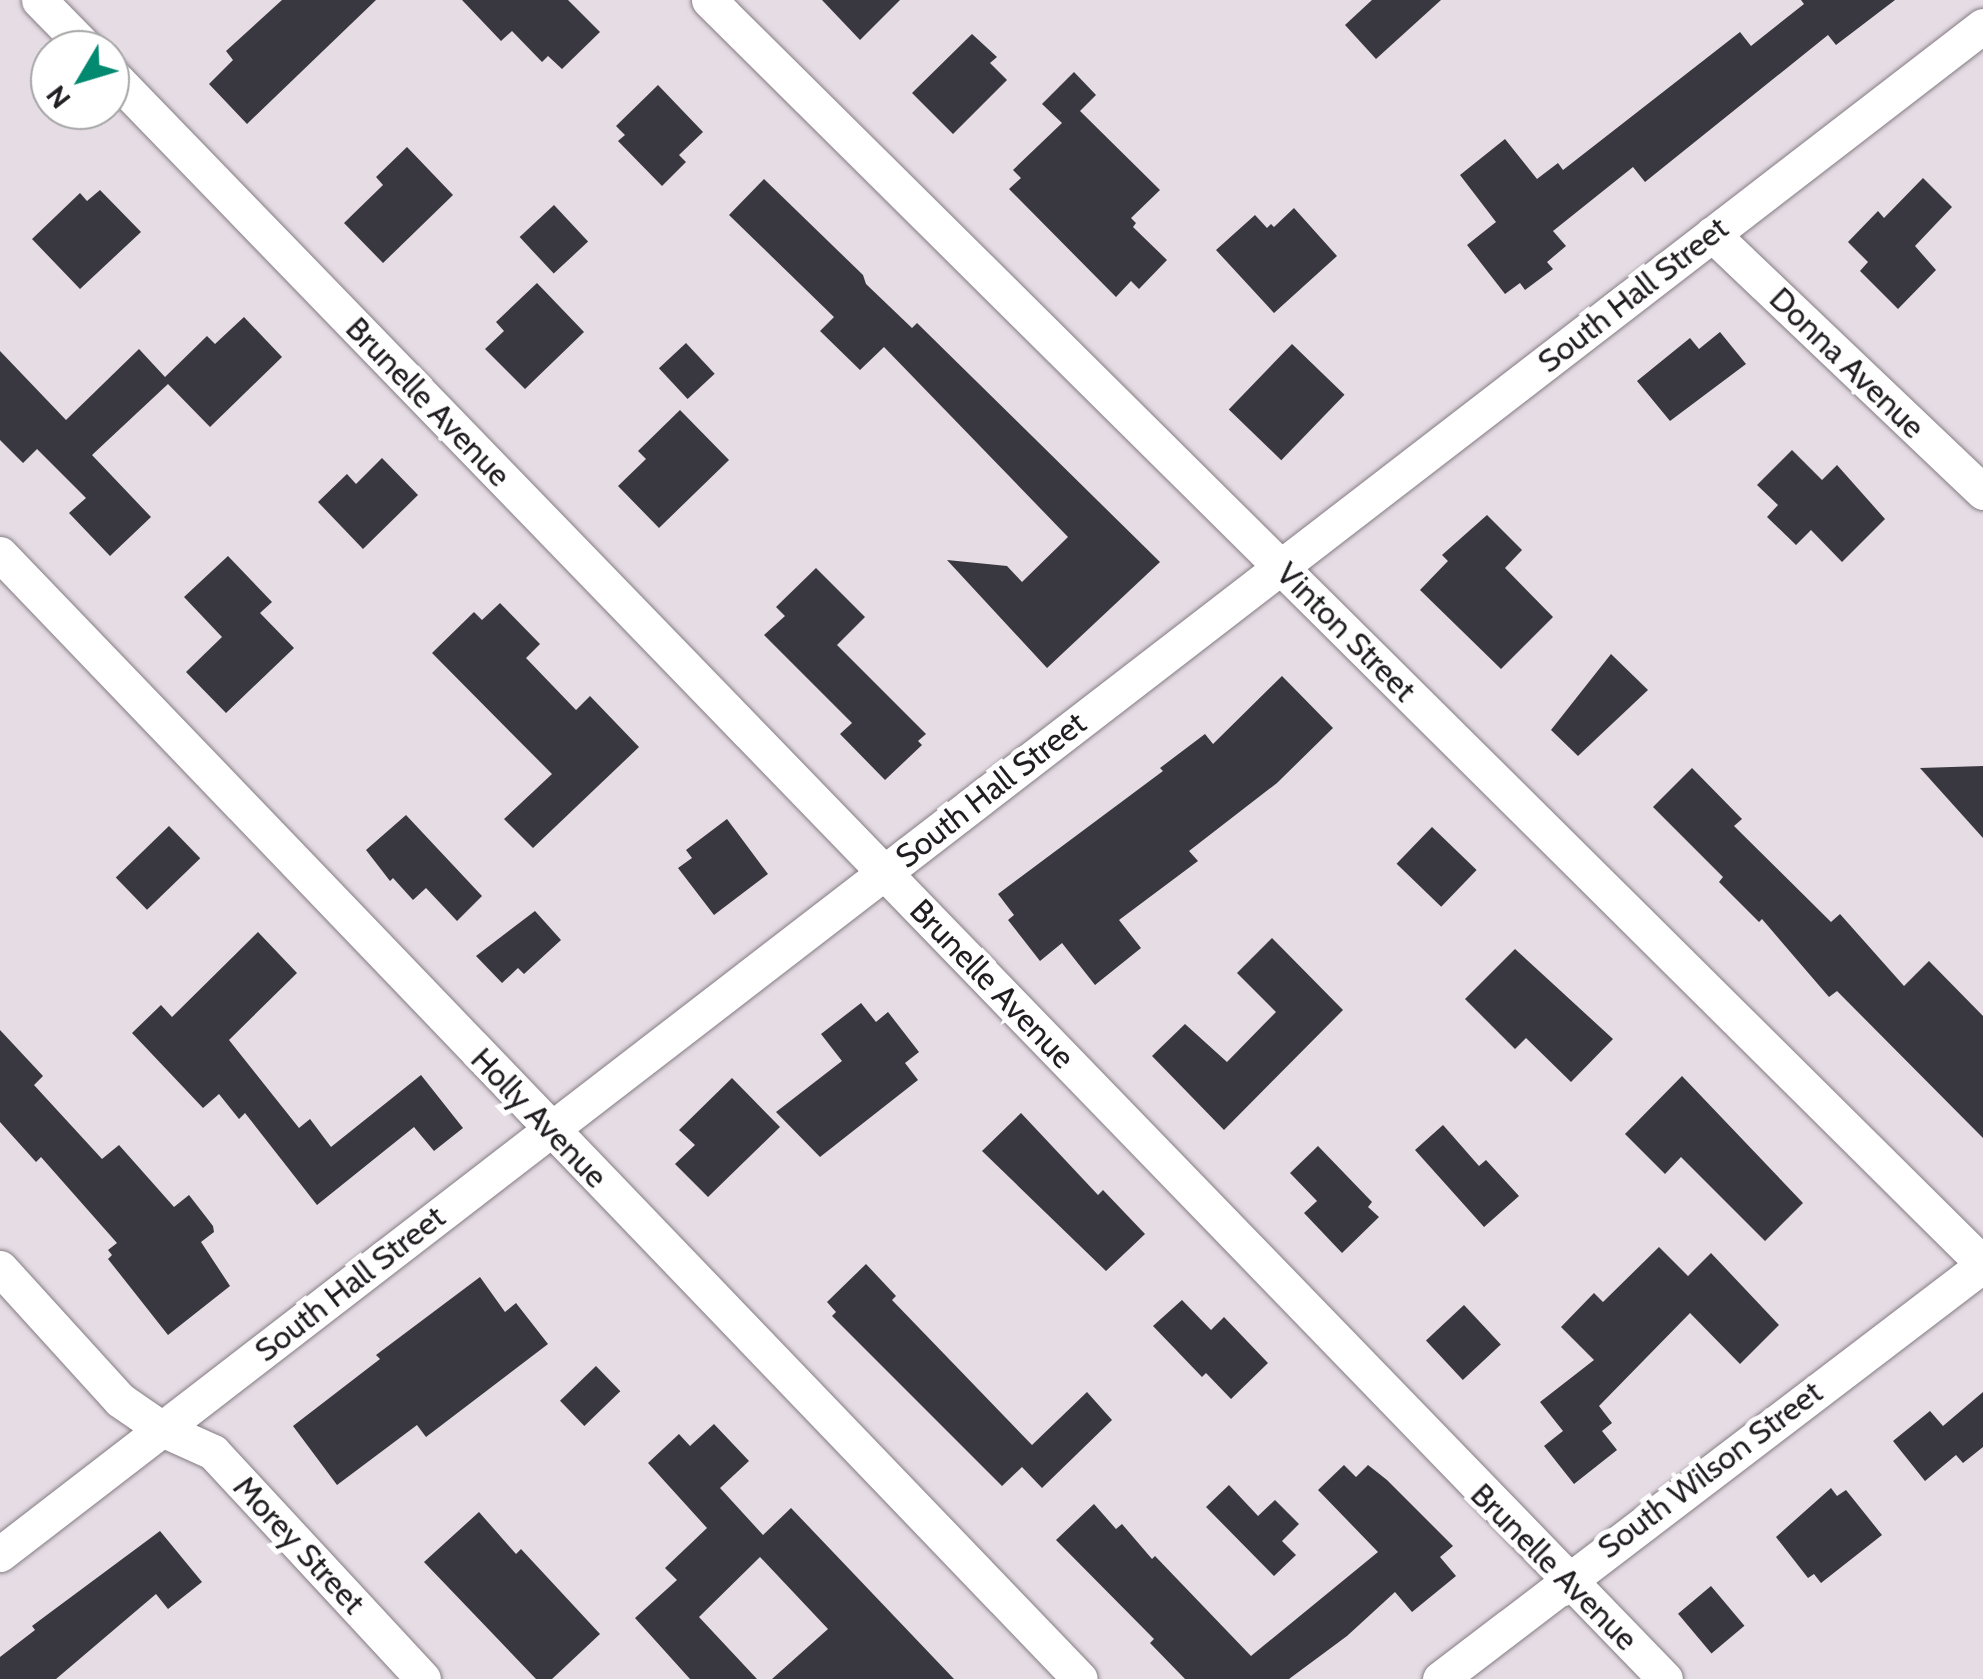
<!DOCTYPE html>
<html>
<head>
<meta charset="utf-8">
<style>
	body { margin:0 }
	#map { position:relative; width:1983px; height:1679px; overflow:hidden; background:#e5dce4; font-family:Cabin,sans-serif }
	div>[style] { position:absolute }
	.building>* { inset:0; background:#39373f; transform-origin:0 0 }
	.roads { filter:drop-shadow(0 0 2px #847c83) drop-shadow(0 0 2px #847c83) }
	.minor>* { height:35px; margin:-17.5px; padding:0 17.5px; transform-origin:17.5px; border-radius:17.5px; background:#fff }
	span { translate:-50% -50%; white-space:nowrap; text-align:center; line-height:1.15; -webkit-text-stroke:10px #fff; paint-order:stroke }
	.street-label { font-size:32px; color:#211e21 }
	.north { position:absolute; left:30px; top:30px; width:100px; height:100px; box-sizing:border-box; background:#fff; border:2px solid #a6a5a6; border-radius:50%; rotate:232deg; font-size:28px; font-weight:700; line-height:40px; text-align:center; color:#211e21 }
	.north::after { content:''; display:block; margin:auto; width:35px; height:45px; background:#028a70; clip-path:polygon(50% 0,100% 100%,50% 72%,0 100%) }
</style>
</head>
<body>
<div id="map">
	<div class="building">
		<div style="clip-path:polygon(282px 0,376px 0,247px 124px,209px 84px,233px 60px,226px 51px)"></div>
		<div style="clip-path:polygon(462px 0,568px 0,600px 32px,562px 69px,548px 56px,542px 62px,512px 31px,501px 41px)"></div>
		<div style="clip-path:polygon(822px 0,900px 0,860px 40px)"></div>
		<div style="clip-path:polygon(1372px 0,1441px 0,1376px 59px,1345px 25px)"></div>
		<div style="clip-path:polygon(1801px 0,1895px 0,1836px 45px,1828px 35px,1645px 182px,1633px 167px,1553px 231px,1566px 246px,1547px 262px,1553px 269px,1525px 290px,1520px 283px,1505px 294px,1467px 245px,1496px 222px,1460px 175px,1505px 139px,1537px 179px,1558px 163px,1563px 170px,1740px 32px,1751px 46px,1804px 4px)"></div>
		<div style="clip-path:polygon(972px 34px,997px 57px,990px 63px,1007px 80px,953px 134px,912px 93px)"></div>
		<div style="clip-path:polygon(1074px 72px,1096px 95px,1080px 111px,1160px 190px,1131px 218px,1136px 223px,1133px 227px,1167px 260px,1139px 289px,1131px 281px,1116px 297px,1009px 189px,1021px 178px,1013px 170px,1062px 123px,1042px 104px)"></div>
		<div style="clip-path:polygon(658px 85px,703px 132px,679px 155px,686px 162px,662px 186px,618px 141px,625px 135px,616px 126px)"></div>
		<div style="clip-path:polygon(407px 147px,453px 195px,383px 263px,344px 223px,383px 185px,376px 177px)"></div>
		<div style="clip-path:polygon(1923px 178px,1952px 207px,1915px 246px,1936px 270px,1898px 309px,1860px 271px,1868px 262px,1848px 242px,1878px 211px,1884px 218px)"></div>
		<div style="clip-path:polygon(764px 179px,863px 275px,866px 284px,912px 328px,917px 323px,1160px 562px,1047px 668px,947px 560px,1007px 566px,1022px 582px,1068px 537px,884px 347px,860px 370px,820px 331px,834px 317px,729px 215px)"></div>
		<div style="clip-path:polygon(100px 190px,141px 232px,80px 289px,32px 239px,80px 193px,87px 201px)"></div>
		<div style="left:554px;top:205px;width:50px;height:47px;rotate:47deg"></div>
		<div style="clip-path:polygon(1294px 208px,1337px 256px,1274px 313px,1216px 250px,1255px 215px,1267px 228px,1271px 224px,1274px 227px)"></div>
		<div style="clip-path:polygon(537px 283px,584px 332px,525px 389px,485px 349px,504px 331px,496px 322px)"></div>
		<div style="clip-path:polygon(244px 317px,282px 357px,210px 427px,168px 384px,92px 455px,151px 517px,110px 556px,69px 513px,86px 498px,37px 449px,23px 463px,0 440px,0 351px,66px 420px,139px 349px,165px 377px,207px 336px,215px 344px)"></div>
		<div style="clip-path:polygon(1720px 332px,1746px 364px,1670px 421px,1637px 381px,1690px 338px,1699px 349px)"></div>
		<div style="left:686px;top:343px;width:42px;height:37px;rotate:47deg"></div>
		<div style="left:1292px;top:344px;width:73px;height:91px;rotate:44deg"></div>
		<div style="clip-path:polygon(680px 410px,729px 460px,659px 528px,618px 486px,646px 459px,638px 451px)"></div>
		<div style="clip-path:polygon(1792px 450px,1822px 480px,1837px 465px,1885px 519px,1842px 562px,1811px 530px,1796px 545px,1767px 517px,1778px 505px,1757px 485px)"></div>
		<div style="clip-path:polygon(382px 458px,418px 495px,363px 549px,318px 502px,347px 474px,356px 484px)"></div>
		<div style="clip-path:polygon(1487px 515px,1522px 550px,1505px 568px,1553px 617px,1501px 669px,1420px 590px,1448px 561px,1442px 555px)"></div>
		<div style="clip-path:polygon(228px 556px,272px 602px,260px 613px,294px 648px,226px 713px,186px 672px,222px 637px,184px 597px)"></div>
		<div style="clip-path:polygon(816px 568px,865px 617px,837px 645px,926px 734px,918px 741px,922px 745px,885px 780px,840px 734px,852px 723px,764px 635px,785px 616px,776px 607px)"></div>
		<div style="clip-path:polygon(500px 603px,540px 644px,526px 658px,576px 710px,590px 696px,639px 747px,533px 848px,504px 819px,552px 774px,432px 653px,474px 612px,482px 620px)"></div>
		<div style="clip-path:polygon(1611px 654px,1648px 690px,1578px 756px,1551px 730px)"></div>
		<div style="clip-path:polygon(1282px 676px,1333px 728px,1277px 783px,1189px 851px,1198px 861px,1119px 920px,1141px 948px,1095px 985px,1062px 943px,1040px 961px,1008px 920px,1014px 915px,998px 894px,1163px 771px,1160px 768px,1205px 734px,1213px 744px)"></div>
		<div style="clip-path:polygon(1983px 766px,1983px 838px,1920px 768px)"></div>
		<div style="clip-path:polygon(1692px 768px,1742px 819px,1734px 826px,1831px 922px,1840px 914px,1904px 986px,1929px 961px,1983px 1016px,1983px 1138px,1837px 991px,1829px 997px,1762px 919px,1759px 922px,1719px 882px,1723px 877px,1653px 807px)"></div>
		<div style="clip-path:polygon(406px 815px,482px 896px,457px 921px,426px 888px,413px 900px,393px 878px,390px 881px,366px 850px)"></div>
		<div style="clip-path:polygon(727px 819px,768px 874px,714px 915px,678px 868px,692px 858px,686px 850px)"></div>
		<div style="left:169px;top:826px;width:45px;height:74px;rotate:46deg"></div>
		<div style="left:1432px;top:827px;width:62px;height:51px;rotate:44deg"></div>
		<div style="clip-path:polygon(535px 911px,561px 940px,524px 974px,518px 968px,502px 983px,476px 956px)"></div>
		<div style="clip-path:polygon(258px 932px,297px 973px,229px 1040px,299px 1128px,310px 1119px,331px 1147px,421px 1075px,463px 1128px,434px 1151px,414px 1127px,317px 1205px,245px 1113px,239px 1119px,219px 1094px,203px 1108px,132px 1033px,161px 1005px,172px 1017px)"></div>
		<div style="clip-path:polygon(1272px 938px,1343px 1010px,1224px 1130px,1152px 1056px,1185px 1024px,1227px 1062px,1276px 1012px,1237px 973px)"></div>
		<div style="clip-path:polygon(1515px 949px,1613px 1039px,1571px 1082px,1526px 1038px,1515px 1049px,1465px 999px)"></div>
		<div style="clip-path:polygon(861px 1003px,876px 1022px,888px 1012px,919px 1052px,905px 1063px,918px 1080px,820px 1157px,776px 1112px,842px 1061px,821px 1034px)"></div>
		<div style="clip-path:polygon(0 1030px,43px 1076px,34px 1085px,102px 1159px,119px 1145px,174px 1207px,189px 1195px,213px 1226px,214px 1232px,201px 1242px,230px 1286px,168px 1335px,108px 1259px,112px 1255px,108px 1250px,117px 1243px,41px 1157px,36px 1162px,0 1122px)"></div>
		<div style="clip-path:polygon(1682px 1076px,1803px 1203px,1765px 1241px,1681px 1157px,1665px 1174px,1625px 1134px)"></div>
		<div style="clip-path:polygon(732px 1078px,780px 1127px,708px 1197px,675px 1164px,695px 1145px,679px 1130px)"></div>
		<div style="clip-path:polygon(1021px 1113px,1098px 1195px,1103px 1190px,1145px 1234px,1106px 1271px,982px 1151px)"></div>
		<div style="clip-path:polygon(1443px 1125px,1479px 1166px,1486px 1160px,1519px 1196px,1484px 1227px,1415px 1150px)"></div>
		<div style="clip-path:polygon(1318px 1146px,1372px 1202px,1368px 1207px,1379px 1217px,1342px 1253px,1304px 1213px,1317px 1201px,1290px 1173px)"></div>
		<div style="clip-path:polygon(1659px 1247px,1688px 1276px,1711px 1253px,1779px 1325px,1740px 1364px,1690px 1313px,1599px 1406px,1612px 1423px,1602px 1431px,1617px 1450px,1574px 1484px,1544px 1446px,1563px 1431px,1540px 1402px,1594px 1360px,1561px 1327px,1594px 1293px,1603px 1302px)"></div>
		<div style="clip-path:polygon(866px 1264px,896px 1296px,892px 1300px,1032px 1445px,1087px 1392px,1112px 1420px,1042px 1488px,1022px 1467px,1002px 1486px,832px 1316px,836px 1312px,827px 1302px)"></div>
		<div style="clip-path:polygon(480px 1277px,505px 1312px,516px 1303px,548px 1344px,426px 1437px,417px 1425px,337px 1485px,293px 1426px,380px 1359px,376px 1355px)"></div>
		<div style="clip-path:polygon(1182px 1300px,1211px 1330px,1224px 1317px,1268px 1363px,1231px 1399px,1206px 1373px,1202px 1377px,1153px 1326px)"></div>
		<div style="left:1464px;top:1305px;width:54px;height:52px;rotate:47deg"></div>
		<div style="left:596px;top:1366px;width:35px;height:50px;rotate:46deg"></div>
		<div style="clip-path:polygon(1983px 1392px,1983px 1447px,1963px 1463px,1956px 1455px,1925px 1481px,1893px 1441px,1930px 1411px,1943px 1426px)"></div>
		<div style="clip-path:polygon(714px 1424px,749px 1461px,720px 1488px,763px 1535px,791px 1508px,954px 1679px,772px 1679px,828px 1629px,760px 1557px,699px 1617px,757px 1679px,690px 1679px,635px 1618px,677px 1580px,665px 1568px,707px 1528px,648px 1463px,679px 1434px,690px 1446px)"></div>
		<div style="clip-path:polygon(1344px 1465px,1356px 1477px,1368px 1465px,1387px 1480px,1453px 1546px,1440px 1557px,1456px 1576px,1412px 1612px,1395px 1592px,1347px 1636px,1289px 1679px,1185px 1679px,1150px 1643px,1154px 1639px,1056px 1540px,1094px 1504px,1116px 1529px,1122px 1524px,1152px 1559px,1155px 1556px,1251px 1656px,1378px 1552px,1318px 1490px)"></div>
		<div style="clip-path:polygon(1229px 1485px,1258px 1516px,1275px 1500px,1299px 1524px,1282px 1541px,1296px 1555px,1274px 1576px,1206px 1507px)"></div>
		<div style="clip-path:polygon(1831px 1488px,1837px 1496px,1846px 1490px,1882px 1535px,1821px 1583px,1814px 1574px,1808px 1578px,1776px 1537px)"></div>
		<div style="clip-path:polygon(479px 1512px,516px 1554px,521px 1549px,600px 1634px,552px 1679px,536px 1679px,424px 1562px)"></div>
		<div style="clip-path:polygon(160px 1531px,202px 1582px,168px 1609px,156px 1594px,56px 1679px,0 1679px,0 1657px,35px 1630px,32px 1626px)"></div>
		<div style="left:1711px;top:1586px;width:52px;height:43px;rotate:50deg"></div>
	</div>
	<div class="roads">
		<div class="minor">
			<div style="left:39px;top:0;width:70px;rotate:45.6deg"></div>
			<div style="left:709px;top:0;width:1795px;rotate:44.77deg"></div>
			<div style="left:110px;top:73px;width:2235px;rotate:45.92deg"></div>
			<div style="left:1712px;top:234px;width:374px;rotate:43.6deg"></div>
			<div style="left:0;top:554px;width:1559px;rotate:46.17deg"></div>
			<div style="left:0;top:1268px;width:178px;rotate:47.7deg"></div>
			<div style="left:120px;top:1400px;width:51px;rotate:34.6deg"></div>
			<div style="left:162px;top:1429px;width:56px;rotate:24.3deg"></div>
			<div style="left:213px;top:1452px;width:309px;rotate:47.2deg"></div>
			<div style="left:0;top:1554px;width:2503px;rotate:-37.62deg"></div>
			<div style="left:1440px;top:1679px;width:683px;rotate:-37.32deg"></div>
		</div>
	</div>
	<div class="street-label">
		<span style="left:1633px;top:295px;rotate:-38deg">South Hall Street</span>
		<span style="left:1847px;top:363px;rotate:44deg">Donna Avenue</span>
		<span style="left:428px;top:402px;rotate:46deg">Brunelle Avenue</span>
		<span style="left:1346px;top:632px;rotate:45deg">Vinton Street</span>
		<span style="left:991px;top:790px;rotate:-38deg">South Hall Street</span>
		<span style="left:992px;top:984px;rotate:46deg">Brunelle Avenue</span>
		<span style="left:539px;top:1118px;rotate:46deg">Holly Avenue</span>
		<span style="left:350px;top:1284px;rotate:-38deg">South Hall Street</span>
		<span style="left:1710px;top:1470px;rotate:-37deg">South Wilson Street</span>
		<span style="left:299px;top:1545px;rotate:47deg">Morey Street</span>
		<span style="left:1554px;top:1567px;rotate:45deg">Brunelle Avenue</span>
	</div>
	<div class="north">N</div>
</div>
</body>
</html>
